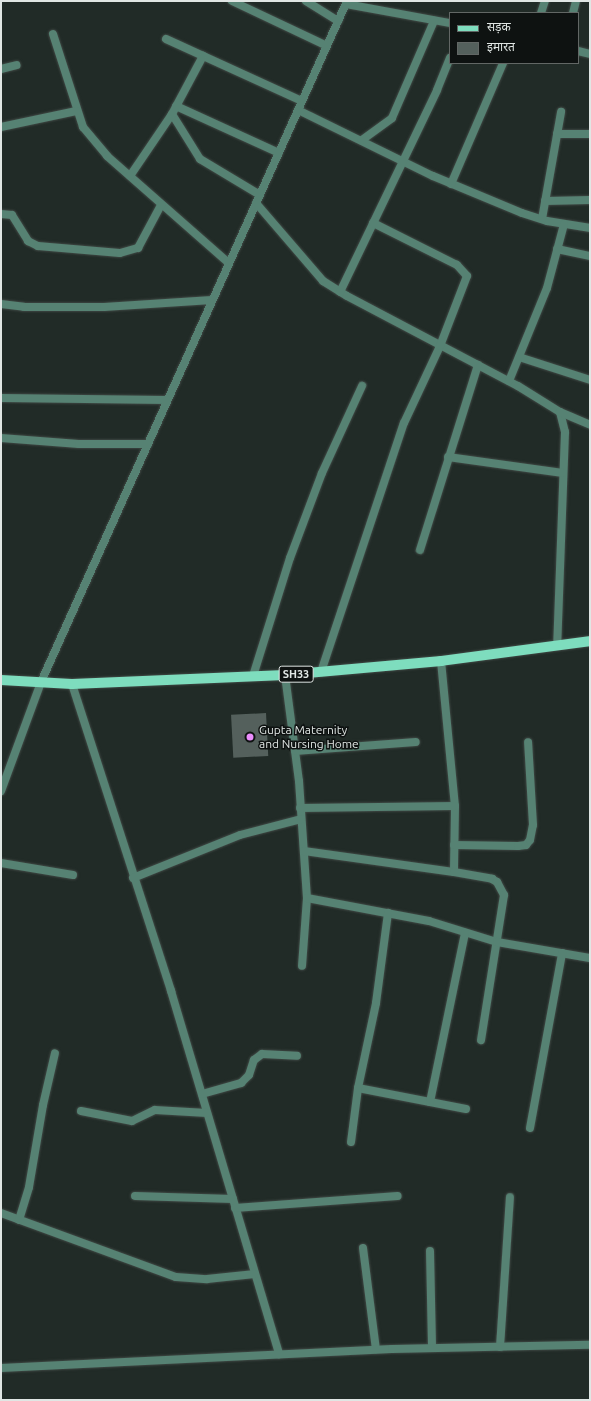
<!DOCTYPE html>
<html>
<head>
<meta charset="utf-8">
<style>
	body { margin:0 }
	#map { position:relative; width:591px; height:1401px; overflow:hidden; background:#212b27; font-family:Ubuntu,"Noto Sans Devanagari",sans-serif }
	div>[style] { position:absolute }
	.building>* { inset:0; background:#54605c; transform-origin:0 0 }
	.roads { filter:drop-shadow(0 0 1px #404945) drop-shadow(0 0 1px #404945) }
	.minor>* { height:8px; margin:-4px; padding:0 4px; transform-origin:4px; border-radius:4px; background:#568273 }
	.primary>* { height:10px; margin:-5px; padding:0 5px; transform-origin:5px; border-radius:5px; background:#7eddbe }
	.dots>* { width:11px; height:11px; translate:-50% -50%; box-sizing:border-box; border:2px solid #0e1211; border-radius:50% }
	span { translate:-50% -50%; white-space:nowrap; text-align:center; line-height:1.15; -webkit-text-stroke:3px #0e1211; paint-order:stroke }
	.shield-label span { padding:1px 3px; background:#0e1211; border:1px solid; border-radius:3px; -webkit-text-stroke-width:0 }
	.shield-label { font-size:11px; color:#e0e6e4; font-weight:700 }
	.poi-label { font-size:12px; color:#e0e6e4 }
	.left { translate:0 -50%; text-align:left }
	.frame { position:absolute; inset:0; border:2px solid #e0e6e4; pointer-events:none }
	.legend { position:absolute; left:449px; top:12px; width:130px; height:52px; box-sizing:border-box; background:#0e1211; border:1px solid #626765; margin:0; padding:5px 7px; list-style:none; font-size:12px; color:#e0e6e4 }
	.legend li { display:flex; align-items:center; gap:8px; height:20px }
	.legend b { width:20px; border:1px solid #626765 }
</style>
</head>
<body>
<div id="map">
	<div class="building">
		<div style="left:266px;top:713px;width:43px;height:35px;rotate:87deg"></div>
	</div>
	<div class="roads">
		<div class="minor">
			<div style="left:232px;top:1px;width:105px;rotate:25.3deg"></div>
			<div style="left:306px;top:1px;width:38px;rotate:32deg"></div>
			<div style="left:346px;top:4px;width:106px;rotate:10.4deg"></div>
			<div style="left:541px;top:13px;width:13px;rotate:-72deg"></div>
			<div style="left:573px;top:13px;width:12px;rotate:-76deg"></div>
			<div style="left:53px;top:34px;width:98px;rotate:72.1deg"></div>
			<div style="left:83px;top:127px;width:38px;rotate:50deg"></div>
			<div style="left:107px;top:156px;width:162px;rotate:41.3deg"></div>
			<div style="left:166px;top:39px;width:149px;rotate:24.5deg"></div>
			<div style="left:578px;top:51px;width:12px;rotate:14deg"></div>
			<div style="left:1px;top:69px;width:16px;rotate:-14deg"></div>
			<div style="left:176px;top:106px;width:113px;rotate:24.5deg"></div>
			<div style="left:298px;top:110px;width:150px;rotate:26.1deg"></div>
			<div style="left:433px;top:176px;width:96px;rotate:22.6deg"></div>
			<div style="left:522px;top:213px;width:26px;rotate:18deg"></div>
			<div style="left:547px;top:221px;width:44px;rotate:9.2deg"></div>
			<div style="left:172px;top:114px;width:53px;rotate:58.1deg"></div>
			<div style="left:200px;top:159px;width:70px;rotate:31deg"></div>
			<div style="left:1px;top:127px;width:77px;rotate:-12deg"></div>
			<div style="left:557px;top:134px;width:33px"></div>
			<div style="left:362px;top:140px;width:37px;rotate:-36deg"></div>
			<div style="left:392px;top:118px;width:106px;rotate:-66.6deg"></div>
			<div style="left:130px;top:176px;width:75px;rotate:-55.9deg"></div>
			<div style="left:172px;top:114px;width:66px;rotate:-61.9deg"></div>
			<div style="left:451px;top:184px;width:132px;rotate:-66.7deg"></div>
			<div style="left:545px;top:201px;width:45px;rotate:-1.3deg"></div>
			<div style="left:256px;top:203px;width:103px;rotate:49.3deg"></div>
			<div style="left:323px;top:281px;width:28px;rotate:32deg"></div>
			<div style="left:347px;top:296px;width:193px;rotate:27.8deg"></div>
			<div style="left:518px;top:386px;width:49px;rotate:31.8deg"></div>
			<div style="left:560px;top:412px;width:21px;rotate:76deg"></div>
			<div style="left:565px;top:432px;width:214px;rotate:92.1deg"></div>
			<div style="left:1px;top:214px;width:11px;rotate:5deg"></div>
			<div style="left:12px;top:215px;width:31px;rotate:58deg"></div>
			<div style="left:28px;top:241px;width:11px;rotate:27deg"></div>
			<div style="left:38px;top:246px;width:82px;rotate:4.9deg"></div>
			<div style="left:120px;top:253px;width:19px;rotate:-16deg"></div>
			<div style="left:138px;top:248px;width:49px;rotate:-61.9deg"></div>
			<div style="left:542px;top:219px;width:109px;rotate:-79.9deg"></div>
			<div style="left:557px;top:249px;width:34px;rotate:12deg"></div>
			<div style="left:340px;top:292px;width:224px;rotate:-64.3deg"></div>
			<div style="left:437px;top:90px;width:35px;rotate:-68deg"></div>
			<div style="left:1px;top:304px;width:23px;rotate:7deg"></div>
			<div style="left:24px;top:307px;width:80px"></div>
			<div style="left:104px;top:307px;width:108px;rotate:-3.7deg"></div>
			<div style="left:519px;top:357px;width:75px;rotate:17.9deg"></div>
			<div style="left:509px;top:381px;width:100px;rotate:-67.8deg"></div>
			<div style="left:547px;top:288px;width:66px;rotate:-75.1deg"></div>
			<div style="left:1px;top:398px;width:166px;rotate:0.7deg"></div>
			<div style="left:560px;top:412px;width:33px;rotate:23deg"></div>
			<div style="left:1px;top:438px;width:78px;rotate:4.4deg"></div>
			<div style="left:79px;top:444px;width:69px"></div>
			<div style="left:448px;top:457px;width:116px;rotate:7.9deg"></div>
			<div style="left:420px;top:550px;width:194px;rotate:-72.6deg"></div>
			<div style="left:441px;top:661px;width:146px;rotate:84.5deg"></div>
			<div style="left:455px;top:806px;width:66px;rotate:90.9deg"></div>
			<div style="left:321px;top:672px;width:262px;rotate:-71.6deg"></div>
			<div style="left:404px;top:423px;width:85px;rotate:-64.9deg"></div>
			<div style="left:440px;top:346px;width:75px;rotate:-68.9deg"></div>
			<div style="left:467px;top:276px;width:15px;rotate:-132deg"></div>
			<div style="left:457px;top:265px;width:94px;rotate:-153.4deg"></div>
			<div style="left:285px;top:675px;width:107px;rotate:82.5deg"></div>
			<div style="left:299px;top:781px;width:117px;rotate:86.1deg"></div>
			<div style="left:307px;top:898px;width:68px;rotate:94.2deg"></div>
			<div style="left:253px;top:676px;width:124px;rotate:-72.6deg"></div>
			<div style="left:290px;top:558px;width:91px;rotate:-69.4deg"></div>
			<div style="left:322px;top:473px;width:96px;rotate:-65.3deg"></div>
			<div style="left:72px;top:684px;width:323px;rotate:72.1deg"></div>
			<div style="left:171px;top:991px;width:379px;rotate:73.4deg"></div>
			<div style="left:295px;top:751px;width:121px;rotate:-4.3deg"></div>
			<div style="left:1px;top:791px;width:116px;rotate:-69.8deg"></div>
			<div style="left:41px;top:682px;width:747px;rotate:-65.8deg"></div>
			<div style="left:300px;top:808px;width:155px;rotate:-0.7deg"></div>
			<div style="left:454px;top:845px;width:64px;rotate:0.9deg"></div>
			<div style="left:518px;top:846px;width:8px;rotate:-7deg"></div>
			<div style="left:526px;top:845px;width:6px;rotate:-51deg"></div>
			<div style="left:530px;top:840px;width:15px;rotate:-79deg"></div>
			<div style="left:533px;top:825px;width:83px;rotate:-93.4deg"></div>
			<div style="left:304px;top:851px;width:151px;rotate:8deg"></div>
			<div style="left:454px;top:872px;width:39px;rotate:10deg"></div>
			<div style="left:492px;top:879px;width:6px;rotate:31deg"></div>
			<div style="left:497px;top:882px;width:15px;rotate:62deg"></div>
			<div style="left:504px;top:895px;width:147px;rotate:99deg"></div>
			<div style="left:1px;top:863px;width:73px;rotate:9.5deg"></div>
			<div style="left:133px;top:878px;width:115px;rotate:-21.9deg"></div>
			<div style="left:240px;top:835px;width:63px;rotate:-14.7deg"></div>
			<div style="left:307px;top:898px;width:124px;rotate:10.7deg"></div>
			<div style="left:429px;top:921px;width:71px;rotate:17.2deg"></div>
			<div style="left:497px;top:942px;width:94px;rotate:9.8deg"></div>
			<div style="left:358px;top:1088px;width:110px;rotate:11deg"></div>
			<div style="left:202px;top:1094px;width:41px;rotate:-15.8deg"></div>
			<div style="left:241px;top:1083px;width:11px;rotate:-45deg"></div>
			<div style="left:249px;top:1075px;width:16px;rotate:-72deg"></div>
			<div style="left:254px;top:1060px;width:10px;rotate:-37deg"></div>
			<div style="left:262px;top:1054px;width:35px;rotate:3deg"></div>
			<div style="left:430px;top:1102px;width:173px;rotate:-78.3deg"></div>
			<div style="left:81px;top:1111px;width:52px;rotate:11.1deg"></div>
			<div style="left:132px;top:1121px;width:25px;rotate:-26deg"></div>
			<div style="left:155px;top:1110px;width:52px;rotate:3.3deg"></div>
			<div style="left:530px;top:1128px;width:178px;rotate:-79.6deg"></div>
			<div style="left:351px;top:1142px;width:54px;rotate:-82.6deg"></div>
			<div style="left:358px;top:1088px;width:87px;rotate:-78deg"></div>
			<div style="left:376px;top:1003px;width:91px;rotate:-82.4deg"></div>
			<div style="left:135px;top:1196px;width:98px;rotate:1.8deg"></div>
			<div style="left:235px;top:1208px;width:163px;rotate:-4.2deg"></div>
			<div style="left:1px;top:1213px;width:186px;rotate:20.1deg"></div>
			<div style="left:176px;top:1277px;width:31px;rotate:4deg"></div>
			<div style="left:207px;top:1279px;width:48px;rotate:-5.9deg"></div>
			<div style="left:19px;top:1220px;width:34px;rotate:-73deg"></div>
			<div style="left:29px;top:1187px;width:83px;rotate:-80.3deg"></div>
			<div style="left:43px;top:1105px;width:53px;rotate:-77deg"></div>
			<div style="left:363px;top:1248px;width:102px;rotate:82.7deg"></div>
			<div style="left:430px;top:1251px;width:97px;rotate:88.8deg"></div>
			<div style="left:500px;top:1347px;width:150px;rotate:-86.2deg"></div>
			<div style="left:1px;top:1368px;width:391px;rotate:-2.8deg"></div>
			<div style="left:392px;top:1349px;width:198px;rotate:-1.2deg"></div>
		</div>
		<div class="primary">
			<div style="left:1px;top:680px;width:71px;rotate:3.2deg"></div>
			<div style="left:72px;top:684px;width:213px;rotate:-2.4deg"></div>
			<div style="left:285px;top:675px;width:157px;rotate:-5.1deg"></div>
			<div style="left:441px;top:661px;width:150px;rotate:-7.6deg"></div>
		</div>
	</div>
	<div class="dots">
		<div style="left:250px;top:737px;background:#ea8dfc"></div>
	</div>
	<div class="shield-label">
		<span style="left:296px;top:674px">SH33</span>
	</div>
	<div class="poi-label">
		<span class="left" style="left:259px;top:737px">Gupta Maternity<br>and Nursing Home</span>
	</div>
	<div class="frame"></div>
	<ul class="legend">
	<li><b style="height:5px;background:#7eddbe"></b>सड़क</li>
	<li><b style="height:11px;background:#54605c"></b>इमारत</li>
	</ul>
</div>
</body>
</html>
